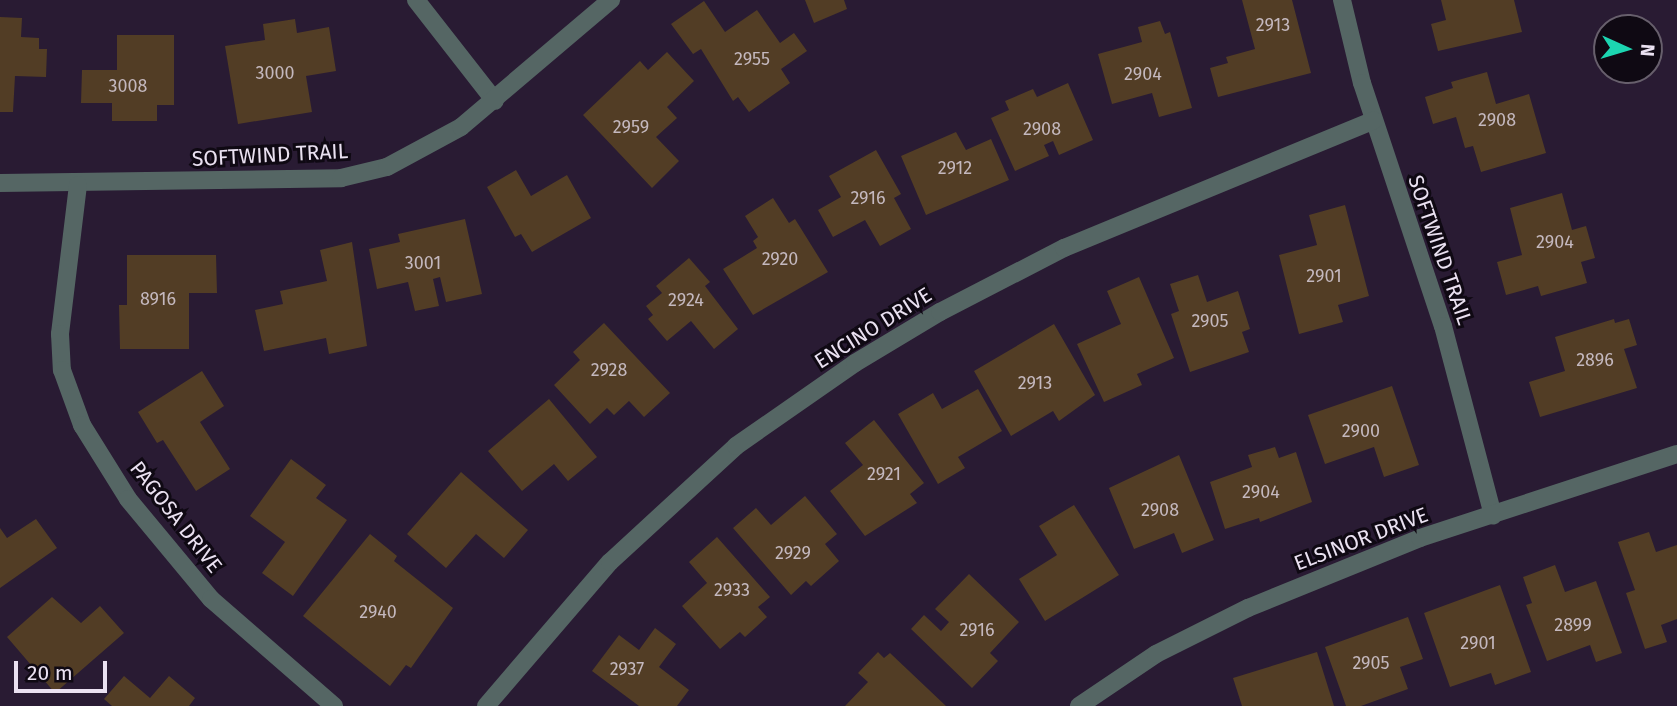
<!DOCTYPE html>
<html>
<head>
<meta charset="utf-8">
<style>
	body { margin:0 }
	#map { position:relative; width:1677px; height:706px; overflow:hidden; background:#291b33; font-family:"Fira Sans",sans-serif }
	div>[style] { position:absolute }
	.building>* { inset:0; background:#523d25 }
	.street>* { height:18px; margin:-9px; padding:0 9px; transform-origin:9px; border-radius:9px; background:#556664 }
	span { translate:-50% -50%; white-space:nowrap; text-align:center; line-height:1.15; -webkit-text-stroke:6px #0f0913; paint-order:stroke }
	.number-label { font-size:18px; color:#c4b8be }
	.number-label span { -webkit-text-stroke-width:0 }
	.street-label { font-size:21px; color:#eae1f1 }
	.north { position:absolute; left:1593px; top:14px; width:70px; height:70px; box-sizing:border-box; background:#0f0913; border:2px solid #675f6c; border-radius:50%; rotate:94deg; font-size:19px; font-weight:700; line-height:28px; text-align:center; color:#eae1f1 }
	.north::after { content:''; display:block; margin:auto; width:24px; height:32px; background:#1cd5b1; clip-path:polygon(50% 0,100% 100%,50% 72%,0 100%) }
	.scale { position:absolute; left:14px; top:661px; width:93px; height:32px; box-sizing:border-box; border:4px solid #eae1f1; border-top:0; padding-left:9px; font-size:21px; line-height:24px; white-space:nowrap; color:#eae1f1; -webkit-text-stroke:5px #0f0913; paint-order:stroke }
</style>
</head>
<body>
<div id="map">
	<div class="building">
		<div style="clip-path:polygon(805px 0,844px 0,847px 9px,814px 23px)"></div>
		<div style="clip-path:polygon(1242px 0,1292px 0,1311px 73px,1218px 97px,1210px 68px,1228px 63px,1226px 57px,1255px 49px)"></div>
		<div style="clip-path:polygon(1441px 0,1514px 0,1522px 32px,1438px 51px,1431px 24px,1446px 20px)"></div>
		<div style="clip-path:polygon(704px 1px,725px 32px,757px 10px,780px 43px,794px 33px,807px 51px,781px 69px,790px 83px,749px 112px,738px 97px,733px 101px,701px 49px,693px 54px,671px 24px)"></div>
		<div style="clip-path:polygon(0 17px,22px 18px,21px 37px,39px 38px,39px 49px,47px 49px,46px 77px,15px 76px,13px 112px,0 112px)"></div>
		<div style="clip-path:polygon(295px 19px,297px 33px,329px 27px,336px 71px,306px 76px,312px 112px,238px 124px,225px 46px,265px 40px,263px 24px)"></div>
		<div style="clip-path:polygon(1160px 21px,1165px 34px,1170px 32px,1192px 108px,1159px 117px,1152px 93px,1112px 104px,1098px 54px,1142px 42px,1138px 27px)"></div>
		<div style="clip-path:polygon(117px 35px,174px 35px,174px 105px,157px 105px,157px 121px,112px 121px,112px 103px,81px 103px,82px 70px,117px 70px)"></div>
		<div style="clip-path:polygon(667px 52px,694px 81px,667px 107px,677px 118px,656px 137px,679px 161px,652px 188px,583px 115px,640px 61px,648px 70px)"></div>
		<div style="clip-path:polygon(1487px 72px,1496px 104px,1529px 94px,1546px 153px,1481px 172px,1473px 146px,1465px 148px,1456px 117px,1433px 124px,1425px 97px,1453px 88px,1451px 82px)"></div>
		<div style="clip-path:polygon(1068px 83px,1093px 140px,1059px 155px,1053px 141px,1044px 145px,1049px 156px,1015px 171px,991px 118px,1009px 110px,1005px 101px,1033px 89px,1037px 97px)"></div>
		<div style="clip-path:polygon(956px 132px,966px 150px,991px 139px,1009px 180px,926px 215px,901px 156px)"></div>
		<div style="clip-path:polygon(876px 150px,901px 194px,894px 198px,911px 229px,880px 246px,865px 220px,833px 237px,818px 210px,841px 197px,829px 176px)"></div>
		<div style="clip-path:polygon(516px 170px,531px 196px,567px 175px,591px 218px,532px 252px,521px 234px,515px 237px,487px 187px)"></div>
		<div style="clip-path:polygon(1562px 193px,1572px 230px,1586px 226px,1595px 258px,1581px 262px,1587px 283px,1541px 296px,1538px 286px,1506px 295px,1497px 262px,1522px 255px,1510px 208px)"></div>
		<div style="clip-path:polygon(773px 198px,789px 223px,795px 219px,828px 272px,753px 315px,723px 269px,757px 248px,753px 241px,758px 237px,745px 216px)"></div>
		<div style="clip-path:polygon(1345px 205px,1369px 296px,1338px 305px,1343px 322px,1299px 334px,1279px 255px,1317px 245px,1309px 215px)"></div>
		<div style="clip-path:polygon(465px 219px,482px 294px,446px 302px,440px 277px,433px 279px,439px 306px,415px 311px,408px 282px,377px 289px,369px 249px,400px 242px,398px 234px)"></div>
		<div style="clip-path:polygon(352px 242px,367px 346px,329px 354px,326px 338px,264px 351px,255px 310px,283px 304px,280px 291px,327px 281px,320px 250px)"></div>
		<div style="clip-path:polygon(127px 255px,216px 255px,217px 293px,189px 293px,189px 349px,120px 349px,119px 305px,127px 305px)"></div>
		<div style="clip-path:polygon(689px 258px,710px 282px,705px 286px,738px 329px,714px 349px,691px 321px,667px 341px,648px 319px,653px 315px,646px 306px,662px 293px,656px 286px)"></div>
		<div style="clip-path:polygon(1198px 275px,1207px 302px,1238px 291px,1250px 329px,1242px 332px,1249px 352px,1190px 372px,1171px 314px,1179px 311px,1170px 284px)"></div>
		<div style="clip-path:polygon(1139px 277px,1174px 358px,1137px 374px,1142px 385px,1104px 402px,1077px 344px,1121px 324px,1107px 291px)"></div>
		<div style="clip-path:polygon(1614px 319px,1615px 323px,1629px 319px,1637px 345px,1624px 349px,1637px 388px,1540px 417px,1529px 382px,1565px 371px,1555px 337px)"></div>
		<div style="clip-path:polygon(604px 323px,670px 393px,644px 417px,629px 401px,614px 415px,607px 408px,590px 424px,554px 385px,580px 360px,573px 352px)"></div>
		<div style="clip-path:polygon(1054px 324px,1095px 395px,1059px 421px,1053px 411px,1011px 436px,974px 371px)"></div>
		<div style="clip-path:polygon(202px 371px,224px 406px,200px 422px,230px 469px,196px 491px,163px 440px,157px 443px,138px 412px)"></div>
		<div style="clip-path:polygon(1392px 386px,1419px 465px,1384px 477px,1374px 447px,1325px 464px,1308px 415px)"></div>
		<div style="clip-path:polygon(978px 389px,1002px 431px,958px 457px,965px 468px,938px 484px,898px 414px,933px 393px,942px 409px)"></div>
		<div style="clip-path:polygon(549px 399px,597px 457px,568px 481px,554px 464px,522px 491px,488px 451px)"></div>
		<div style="clip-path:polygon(874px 420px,924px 483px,910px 494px,917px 503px,865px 536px,830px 491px,863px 465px,845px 443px)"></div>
		<div style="clip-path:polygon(1275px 447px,1279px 458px,1296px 452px,1312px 502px,1260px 522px,1259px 518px,1225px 529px,1210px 482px,1252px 467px,1248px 455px)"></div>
		<div style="clip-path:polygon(1179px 455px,1214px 540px,1182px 553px,1174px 533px,1134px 549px,1109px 488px)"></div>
		<div style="clip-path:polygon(291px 459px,326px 485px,316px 498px,347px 520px,293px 596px,262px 573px,285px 542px,250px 516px)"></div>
		<div style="clip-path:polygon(461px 472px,528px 530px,504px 558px,476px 534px,446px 568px,407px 534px)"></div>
		<div style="clip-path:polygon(805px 496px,837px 534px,825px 544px,839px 561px,811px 586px,806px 581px,791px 595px,733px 528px,756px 508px,771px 525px)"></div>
		<div style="clip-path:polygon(1074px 505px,1119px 575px,1045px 621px,1019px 579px,1057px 555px,1039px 526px)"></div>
		<div style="clip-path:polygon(36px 519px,57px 548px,0 588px,0 528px,7px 538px)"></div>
		<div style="clip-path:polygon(1649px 532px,1656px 552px,1677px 545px,1677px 619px,1661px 625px,1667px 642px,1645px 649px,1626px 593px,1635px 590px,1618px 542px)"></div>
		<div style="clip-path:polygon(370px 534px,397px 556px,394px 561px,453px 608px,411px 668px,406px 665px,390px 686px,303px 616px)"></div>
		<div style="clip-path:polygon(717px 537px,770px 597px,758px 607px,767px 617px,745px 637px,740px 632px,720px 649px,682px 606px,707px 583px,689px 562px)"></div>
		<div style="clip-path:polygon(1555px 565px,1565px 592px,1596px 581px,1622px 653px,1596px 662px,1590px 645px,1547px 661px,1526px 605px,1532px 603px,1523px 577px)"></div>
		<div style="clip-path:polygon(969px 574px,1019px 622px,990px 653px,998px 661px,972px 688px,911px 629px,924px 615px,941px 631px,949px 622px,935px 609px)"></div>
		<div style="clip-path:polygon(1500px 585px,1531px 672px,1495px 685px,1491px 673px,1450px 687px,1424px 613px)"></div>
		<div style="clip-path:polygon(52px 597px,81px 623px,100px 606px,124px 633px,55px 693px,7px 637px)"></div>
		<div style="clip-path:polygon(1408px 617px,1423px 659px,1400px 667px,1408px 689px,1361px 706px,1346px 706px,1325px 647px)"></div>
		<div style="clip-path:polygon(655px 628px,676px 644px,659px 667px,689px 690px,677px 706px,639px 706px,592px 671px,619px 635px,639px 650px)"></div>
		<div style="clip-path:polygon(878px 652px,884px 658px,890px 653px,946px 706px,845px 706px,868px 682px,858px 673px)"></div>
		<div style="clip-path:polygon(1317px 652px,1334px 706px,1242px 706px,1233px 678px)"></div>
		<div style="clip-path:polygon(124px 676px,150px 698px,169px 676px,195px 698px,189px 706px,112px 706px,104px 699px)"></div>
	</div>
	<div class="street">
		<div style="left:416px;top:0;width:128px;rotate:52deg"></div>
		<div style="left:1342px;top:0;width:85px;rotate:76.5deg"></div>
		<div style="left:1362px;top:83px;width:256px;rotate:71.6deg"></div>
		<div style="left:1443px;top:326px;width:196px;rotate:75.2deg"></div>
		<div style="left:0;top:183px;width:341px;rotate:-0.8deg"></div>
		<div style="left:341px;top:178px;width:47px;rotate:-13.4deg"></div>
		<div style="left:387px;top:167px;width:84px;rotate:-28.4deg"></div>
		<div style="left:461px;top:127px;width:197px;rotate:-40.3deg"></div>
		<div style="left:78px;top:185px;width:150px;rotate:96.9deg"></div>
		<div style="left:60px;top:334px;width:36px;rotate:87deg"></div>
		<div style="left:62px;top:370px;width:59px;rotate:70deg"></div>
		<div style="left:82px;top:425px;width:87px;rotate:58.1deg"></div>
		<div style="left:128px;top:499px;width:130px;rotate:50.3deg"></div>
		<div style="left:211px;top:599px;width:163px;rotate:41deg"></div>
		<div style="left:486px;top:706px;width:190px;rotate:-49.3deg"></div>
		<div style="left:610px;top:562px;width:171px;rotate:-42.6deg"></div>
		<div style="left:736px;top:446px;width:145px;rotate:-34.9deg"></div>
		<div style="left:855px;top:363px;width:99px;rotate:-31deg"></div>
		<div style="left:940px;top:312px;width:140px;rotate:-27.3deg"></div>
		<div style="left:1064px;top:248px;width:335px;rotate:-22.4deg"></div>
		<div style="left:1079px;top:706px;width:93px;rotate:-34deg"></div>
		<div style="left:1156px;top:654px;width:103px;rotate:-26.6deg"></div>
		<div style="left:1248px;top:608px;width:186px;rotate:-22.1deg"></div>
		<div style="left:1420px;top:538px;width:270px;rotate:-18.1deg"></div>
	</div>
	<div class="number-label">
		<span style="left:1273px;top:25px">2913</span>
		<span style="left:752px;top:59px">2955</span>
		<span style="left:275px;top:73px">3000</span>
		<span style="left:1143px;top:74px">2904</span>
		<span style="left:128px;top:86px">3008</span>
		<span style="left:1497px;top:120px">2908</span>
		<span style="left:631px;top:127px">2959</span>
		<span style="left:1042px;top:129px">2908</span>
		<span style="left:955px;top:168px">2912</span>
		<span style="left:868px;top:198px">2916</span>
		<span style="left:1555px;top:242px">2904</span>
		<span style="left:780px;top:259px">2920</span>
		<span style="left:423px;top:263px">3001</span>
		<span style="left:1324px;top:276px">2901</span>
		<span style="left:158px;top:299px">8916</span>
		<span style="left:686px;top:300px">2924</span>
		<span style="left:1210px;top:321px">2905</span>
		<span style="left:1595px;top:360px">2896</span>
		<span style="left:609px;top:370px">2928</span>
		<span style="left:1035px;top:383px">2913</span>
		<span style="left:1361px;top:431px">2900</span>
		<span style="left:884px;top:474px">2921</span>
		<span style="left:1261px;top:492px">2904</span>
		<span style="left:1160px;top:510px">2908</span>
		<span style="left:793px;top:553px">2929</span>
		<span style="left:732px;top:590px">2933</span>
		<span style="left:378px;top:612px">2940</span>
		<span style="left:1573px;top:625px">2899</span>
		<span style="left:977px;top:630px">2916</span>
		<span style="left:1478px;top:643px">2901</span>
		<span style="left:1371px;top:663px">2905</span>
		<span style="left:627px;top:669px">2937</span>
	</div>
	<div class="street-label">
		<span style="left:270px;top:155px;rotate:-3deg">SOFTWIND TRAIL</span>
		<span style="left:1440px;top:250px;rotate:71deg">SOFTWIND TRAIL</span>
		<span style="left:873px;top:328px;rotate:-32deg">ENCINO DRIVE</span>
		<span style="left:176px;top:517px;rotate:52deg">PAGOSA DRIVE</span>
		<span style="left:1361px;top:539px;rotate:-21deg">ELSINOR DRIVE</span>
	</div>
	<div class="north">N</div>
	<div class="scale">20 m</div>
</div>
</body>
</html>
